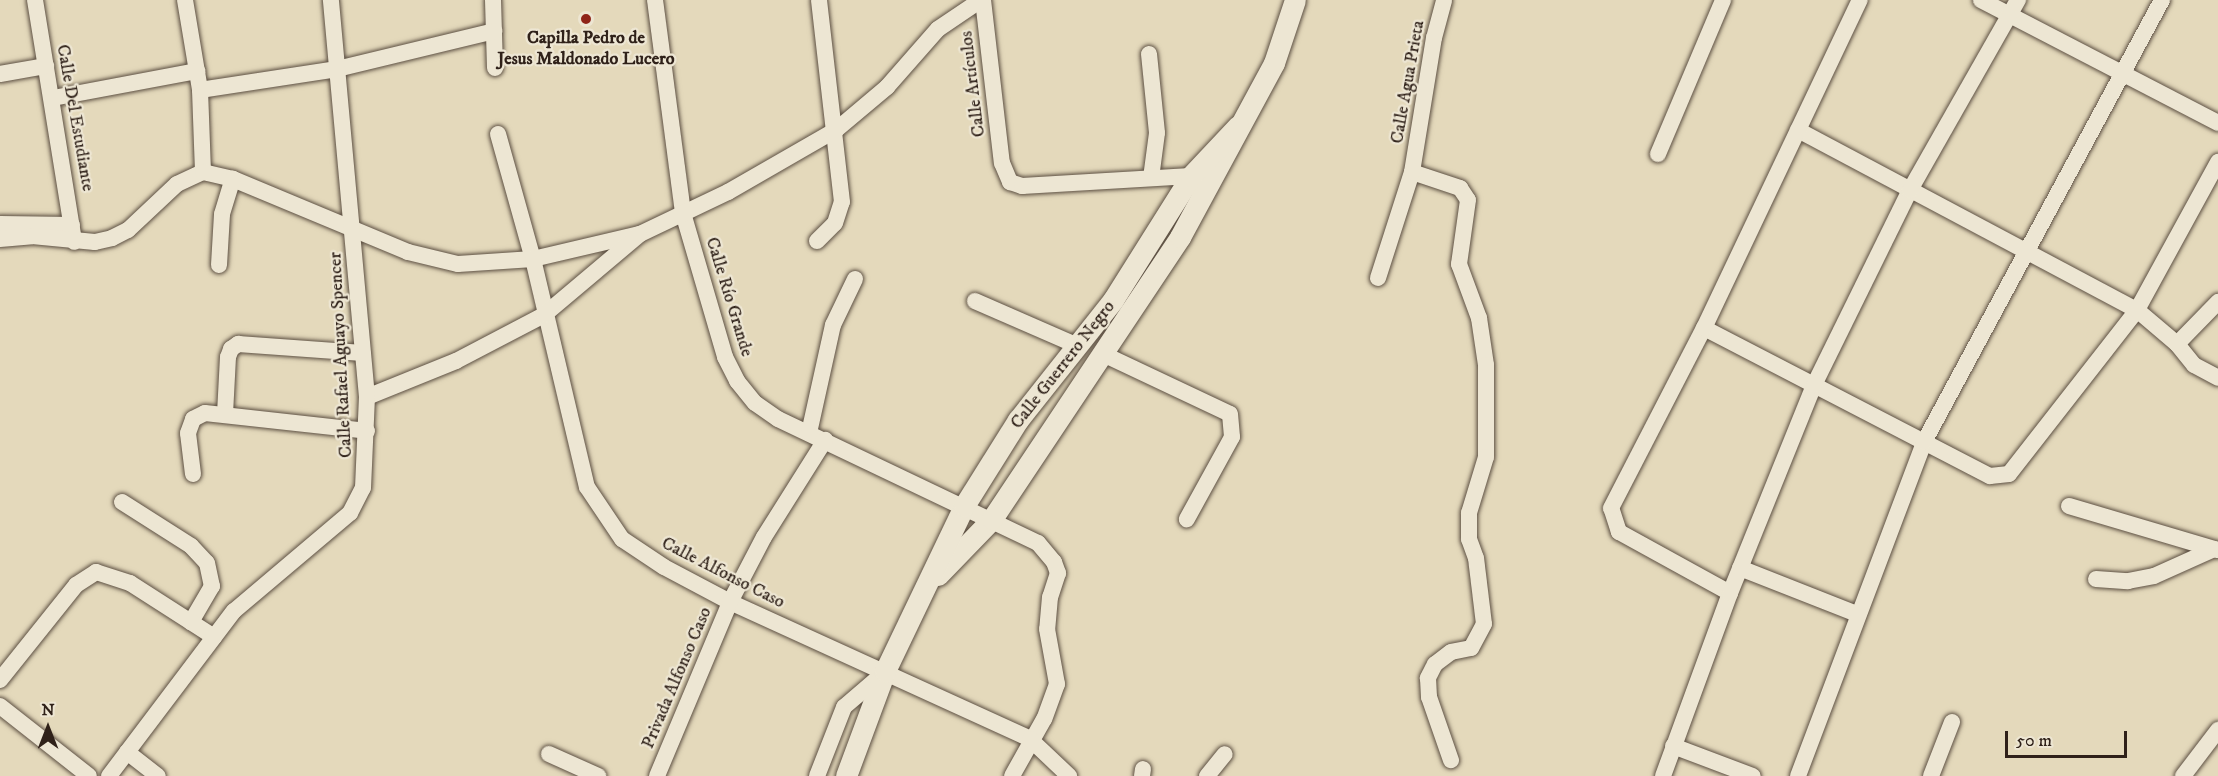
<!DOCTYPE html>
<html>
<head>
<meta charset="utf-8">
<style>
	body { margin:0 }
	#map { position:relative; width:2218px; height:776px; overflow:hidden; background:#e4d9bb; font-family:"IM FELL DW Pica",serif }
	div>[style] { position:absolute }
	.roads { filter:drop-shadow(0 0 2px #5c4f42) drop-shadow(0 0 2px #5c4f42) }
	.minor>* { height:16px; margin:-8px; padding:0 8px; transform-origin:8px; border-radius:8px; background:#ede6d3 }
	.tertiary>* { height:21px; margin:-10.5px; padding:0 10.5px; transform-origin:10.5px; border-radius:10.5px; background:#ede6d3 }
	.dots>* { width:16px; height:16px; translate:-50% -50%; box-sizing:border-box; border:3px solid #ede6d3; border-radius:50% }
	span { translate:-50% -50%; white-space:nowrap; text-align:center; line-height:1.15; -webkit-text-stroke:4.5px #ede6d3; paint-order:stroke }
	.poi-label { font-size:18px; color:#2f2119; font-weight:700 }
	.street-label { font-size:18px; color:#2f2119 }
	.north { position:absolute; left:18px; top:698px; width:60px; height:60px; -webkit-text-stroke:4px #ede6d3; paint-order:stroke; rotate:0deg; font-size:16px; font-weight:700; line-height:24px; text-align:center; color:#2f2119 }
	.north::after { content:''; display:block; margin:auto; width:21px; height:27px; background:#2f2119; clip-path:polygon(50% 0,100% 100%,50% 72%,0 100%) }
	.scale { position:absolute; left:2005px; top:731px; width:122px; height:27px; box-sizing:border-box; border:3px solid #2f2119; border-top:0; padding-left:8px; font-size:18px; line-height:21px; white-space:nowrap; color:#2f2119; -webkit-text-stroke:4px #ede6d3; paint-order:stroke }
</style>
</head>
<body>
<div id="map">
	<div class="roads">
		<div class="minor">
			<div style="left:35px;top:0;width:245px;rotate:80.8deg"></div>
			<div style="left:185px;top:0;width:91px;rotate:80.5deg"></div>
			<div style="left:200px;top:90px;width:82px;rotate:87.9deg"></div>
			<div style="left:493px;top:0;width:68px;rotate:88.3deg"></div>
			<div style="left:655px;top:0;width:215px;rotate:82.5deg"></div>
			<div style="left:683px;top:213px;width:150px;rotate:73.7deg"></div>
			<div style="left:725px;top:357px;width:27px;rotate:63deg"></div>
			<div style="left:737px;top:381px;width:28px;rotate:51deg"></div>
			<div style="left:755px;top:403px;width:28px;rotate:35deg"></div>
			<div style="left:778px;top:419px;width:288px;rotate:25.5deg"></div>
			<div style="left:1038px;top:543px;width:25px;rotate:50deg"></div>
			<div style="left:1054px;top:562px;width:12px;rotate:70deg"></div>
			<div style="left:1058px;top:573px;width:25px;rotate:108deg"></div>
			<div style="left:1050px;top:597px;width:32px;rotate:95deg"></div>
			<div style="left:1047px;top:629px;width:56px;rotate:79.7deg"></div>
			<div style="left:1057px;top:684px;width:37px;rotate:110deg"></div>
			<div style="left:1044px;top:719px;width:65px;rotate:119.3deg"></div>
			<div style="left:983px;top:0;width:164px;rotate:83.4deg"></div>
			<div style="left:1002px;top:163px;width:21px;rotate:67deg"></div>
			<div style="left:1010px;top:182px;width:13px;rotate:18deg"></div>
			<div style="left:1022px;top:186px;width:169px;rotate:-3.4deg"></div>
			<div style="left:1981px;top:0;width:267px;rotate:27.4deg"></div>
			<div style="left:1149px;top:54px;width:79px;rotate:84.2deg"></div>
			<div style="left:1157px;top:133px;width:45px;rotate:97.6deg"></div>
			<div style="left:0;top:74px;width:47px;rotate:-9.9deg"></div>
			<div style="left:200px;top:90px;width:139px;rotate:-8.7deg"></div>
			<div style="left:337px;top:69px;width:162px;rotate:-13.6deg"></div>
			<div style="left:53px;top:98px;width:147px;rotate:-10.6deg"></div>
			<div style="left:1798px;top:130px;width:384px;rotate:28deg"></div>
			<div style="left:2137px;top:310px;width:52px;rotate:40.4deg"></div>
			<div style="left:2177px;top:344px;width:27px;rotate:51deg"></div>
			<div style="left:2194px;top:365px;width:27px;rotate:28deg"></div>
			<div style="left:498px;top:134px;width:130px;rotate:74.4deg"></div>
			<div style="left:533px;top:259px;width:234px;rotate:76.7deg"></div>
			<div style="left:587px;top:487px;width:63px;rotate:56.1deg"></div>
			<div style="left:622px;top:539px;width:50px;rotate:33.7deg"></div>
			<div style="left:664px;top:567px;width:75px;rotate:27.9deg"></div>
			<div style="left:730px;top:602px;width:330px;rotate:24.5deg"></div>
			<div style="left:1030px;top:739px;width:54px;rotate:43.5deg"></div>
			<div style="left:1658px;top:154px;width:167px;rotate:-67.1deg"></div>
			<div style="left:1412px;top:172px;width:51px;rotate:18.4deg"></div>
			<div style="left:1460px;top:188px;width:14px;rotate:56deg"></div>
			<div style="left:1468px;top:200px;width:65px;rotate:98deg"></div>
			<div style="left:1459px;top:264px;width:58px;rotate:69.7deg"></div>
			<div style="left:1479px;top:318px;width:48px;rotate:81.5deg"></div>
			<div style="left:1486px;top:365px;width:92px;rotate:90deg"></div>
			<div style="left:1486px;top:457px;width:59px;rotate:106.9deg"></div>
			<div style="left:1469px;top:513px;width:26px;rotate:90deg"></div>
			<div style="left:1469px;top:539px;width:20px;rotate:70deg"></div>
			<div style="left:1476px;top:558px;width:66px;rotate:83.1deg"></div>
			<div style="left:1484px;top:624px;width:27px;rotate:118deg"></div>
			<div style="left:1471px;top:648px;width:20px;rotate:169deg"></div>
			<div style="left:1451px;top:652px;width:20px;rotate:143deg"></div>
			<div style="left:1435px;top:664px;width:16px;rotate:117deg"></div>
			<div style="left:1428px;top:678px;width:19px;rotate:87deg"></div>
			<div style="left:1429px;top:697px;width:67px;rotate:70.8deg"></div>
			<div style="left:0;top:224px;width:72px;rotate:0.8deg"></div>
			<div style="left:0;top:239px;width:32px;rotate:-5deg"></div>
			<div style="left:32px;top:236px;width:63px;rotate:5.4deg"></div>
			<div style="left:95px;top:242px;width:17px;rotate:-13deg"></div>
			<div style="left:112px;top:238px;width:18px;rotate:-27deg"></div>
			<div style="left:128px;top:230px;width:67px;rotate:-43.2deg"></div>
			<div style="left:177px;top:184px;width:29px;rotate:-25deg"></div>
			<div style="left:203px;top:172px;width:31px;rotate:13deg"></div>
			<div style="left:233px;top:179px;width:190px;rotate:22.6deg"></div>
			<div style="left:408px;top:252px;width:51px;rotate:13.5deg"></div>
			<div style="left:458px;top:264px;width:75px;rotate:-3.8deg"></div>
			<div style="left:533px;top:259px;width:110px;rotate:-13.2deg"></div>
			<div style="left:640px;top:234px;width:98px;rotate:-25.5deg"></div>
			<div style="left:728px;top:192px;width:125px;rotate:-29.9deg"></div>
			<div style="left:836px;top:130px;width:67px;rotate:-40.1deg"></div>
			<div style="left:887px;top:87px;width:77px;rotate:-48.7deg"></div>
			<div style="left:938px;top:29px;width:52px;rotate:-34deg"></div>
			<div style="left:817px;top:241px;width:25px;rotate:-45deg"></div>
			<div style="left:835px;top:223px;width:22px;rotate:-72deg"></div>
			<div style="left:842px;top:202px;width:203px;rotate:-96.5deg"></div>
			<div style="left:219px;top:265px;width:51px;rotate:-86.6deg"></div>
			<div style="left:222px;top:214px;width:37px;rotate:-73deg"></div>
			<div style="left:1378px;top:278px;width:111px;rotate:-72.2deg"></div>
			<div style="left:1412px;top:172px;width:136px;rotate:-80.7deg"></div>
			<div style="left:1434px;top:38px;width:39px;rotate:-75deg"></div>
			<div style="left:975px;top:301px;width:112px;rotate:23.6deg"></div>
			<div style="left:1704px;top:328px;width:322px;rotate:27.4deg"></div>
			<div style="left:1990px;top:476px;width:19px;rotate:-6deg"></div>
			<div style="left:2009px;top:474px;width:208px;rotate:-52deg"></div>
			<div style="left:2137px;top:310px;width:169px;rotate:-61.3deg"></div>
			<div style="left:2177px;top:344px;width:59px;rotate:-45.7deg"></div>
			<div style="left:1103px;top:354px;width:140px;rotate:25.3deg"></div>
			<div style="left:1230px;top:414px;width:23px;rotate:85deg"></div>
			<div style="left:1232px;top:437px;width:94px;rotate:118.8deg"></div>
			<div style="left:367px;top:397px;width:96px;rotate:-22deg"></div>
			<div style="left:456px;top:361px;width:99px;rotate:-27.6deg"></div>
			<div style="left:544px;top:315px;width:124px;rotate:-40.1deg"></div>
			<div style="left:225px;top:414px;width:57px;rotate:-87deg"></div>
			<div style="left:228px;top:357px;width:9px;rotate:-69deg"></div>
			<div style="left:231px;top:349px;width:9px;rotate:-36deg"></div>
			<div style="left:238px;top:344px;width:125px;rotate:4.1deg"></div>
			<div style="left:809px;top:433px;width:111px;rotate:-77.5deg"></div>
			<div style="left:833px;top:325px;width:51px;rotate:-64.4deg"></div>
			<div style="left:193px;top:474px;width:41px;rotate:-97deg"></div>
			<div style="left:188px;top:433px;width:15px;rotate:-70deg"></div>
			<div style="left:193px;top:419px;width:13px;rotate:-27deg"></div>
			<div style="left:205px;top:413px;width:163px;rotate:6.3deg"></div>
			<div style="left:122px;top:502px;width:82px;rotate:32.5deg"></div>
			<div style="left:191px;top:546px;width:23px;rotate:47deg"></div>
			<div style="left:207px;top:563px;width:24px;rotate:78deg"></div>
			<div style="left:212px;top:586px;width:42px;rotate:120.3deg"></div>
			<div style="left:2069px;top:506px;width:155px;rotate:16.5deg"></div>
			<div style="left:1740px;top:568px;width:126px;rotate:21.5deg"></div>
			<div style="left:2096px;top:579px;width:32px;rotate:4deg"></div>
			<div style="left:2128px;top:581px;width:26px;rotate:-11deg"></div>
			<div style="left:2154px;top:576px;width:66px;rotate:-24.2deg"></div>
			<div style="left:1730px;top:593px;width:127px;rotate:-151.2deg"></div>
			<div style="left:1619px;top:532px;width:25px;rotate:-108deg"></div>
			<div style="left:1611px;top:508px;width:203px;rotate:-62.7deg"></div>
			<div style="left:1704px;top:328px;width:363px;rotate:-64.6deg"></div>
			<div style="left:0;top:680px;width:122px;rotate:-51.3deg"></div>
			<div style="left:76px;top:585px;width:24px;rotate:-33deg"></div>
			<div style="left:96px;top:572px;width:36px;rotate:18deg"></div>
			<div style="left:130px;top:583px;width:100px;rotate:32.7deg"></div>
			<div style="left:0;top:706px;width:113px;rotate:38.2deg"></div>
			<div style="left:1673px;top:746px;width:85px;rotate:20.6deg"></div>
			<div style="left:127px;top:752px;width:39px;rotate:38deg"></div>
			<div style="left:549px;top:754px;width:54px;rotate:24.2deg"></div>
			<div style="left:109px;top:776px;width:207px;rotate:-52.9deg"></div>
			<div style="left:234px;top:611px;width:152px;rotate:-40.2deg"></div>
			<div style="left:350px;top:513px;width:28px;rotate:-63deg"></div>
			<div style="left:363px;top:488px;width:91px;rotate:-87.5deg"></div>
			<div style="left:367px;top:397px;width:399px;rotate:-95.2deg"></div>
			<div style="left:657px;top:776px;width:189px;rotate:-67.2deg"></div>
			<div style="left:730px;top:602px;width:73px;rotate:-62.4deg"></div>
			<div style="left:764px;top:537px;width:115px;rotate:-57.8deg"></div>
			<div style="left:817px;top:776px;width:74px;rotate:-68.6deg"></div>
			<div style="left:844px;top:707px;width:54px;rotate:-40.5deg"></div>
			<div style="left:1142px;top:776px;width:7px;rotate:-82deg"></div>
			<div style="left:1207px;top:776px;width:28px;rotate:-51deg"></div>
			<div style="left:1663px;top:776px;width:195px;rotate:-69.9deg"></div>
			<div style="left:1730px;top:593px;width:224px;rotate:-68deg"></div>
			<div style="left:1814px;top:385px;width:217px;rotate:-63.8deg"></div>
			<div style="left:1910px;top:190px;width:219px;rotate:-60.4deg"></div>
			<div style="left:1798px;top:776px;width:357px;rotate:-69.3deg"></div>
			<div style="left:1924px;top:442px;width:502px;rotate:-61.7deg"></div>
			<div style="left:1931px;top:776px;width:58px;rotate:-68.7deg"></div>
			<div style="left:2183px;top:776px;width:58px;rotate:-52.7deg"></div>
		</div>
		<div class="tertiary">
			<div style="left:938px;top:575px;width:78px;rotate:-46deg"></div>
			<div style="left:992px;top:519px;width:339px;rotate:-56.3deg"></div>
			<div style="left:1180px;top:237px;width:198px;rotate:-61.6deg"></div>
			<div style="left:1274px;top:63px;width:66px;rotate:-71.6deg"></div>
			<div style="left:846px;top:776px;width:112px;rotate:-69.6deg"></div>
			<div style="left:885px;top:671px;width:183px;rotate:-64.4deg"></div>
			<div style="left:964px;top:506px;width:102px;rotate:-57.9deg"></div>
			<div style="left:1018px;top:420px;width:153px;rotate:-51.6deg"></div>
			<div style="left:1113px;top:300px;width:146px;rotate:-57.8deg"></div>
			<div style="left:1191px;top:176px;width:69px;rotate:-46.8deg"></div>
		</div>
	</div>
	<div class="dots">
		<div style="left:586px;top:19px;background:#8f2418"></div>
	</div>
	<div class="poi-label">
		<span style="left:586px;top:49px">Capilla Pedro de<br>Jesus Maldonado Lucero</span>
	</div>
	<div class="street-label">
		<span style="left:1408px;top:82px;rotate:-80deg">Calle Agua Prieta</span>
		<span style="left:973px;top:84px;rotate:-97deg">Calle Artículos</span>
		<span style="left:75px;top:118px;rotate:80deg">Calle Del Estudiante</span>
		<span style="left:729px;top:297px;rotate:73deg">Calle Río Grande</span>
		<span style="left:341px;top:355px;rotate:-93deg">Calle Rafael Aguayo Spencer</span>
		<span style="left:1063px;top:365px;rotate:-52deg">Calle Guerrero Negro</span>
		<span style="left:723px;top:573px;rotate:27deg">Calle Alfonso Caso</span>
		<span style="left:677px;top:678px;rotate:-67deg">Privada Alfonso Caso</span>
	</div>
	<div class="north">N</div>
	<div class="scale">50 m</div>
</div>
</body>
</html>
